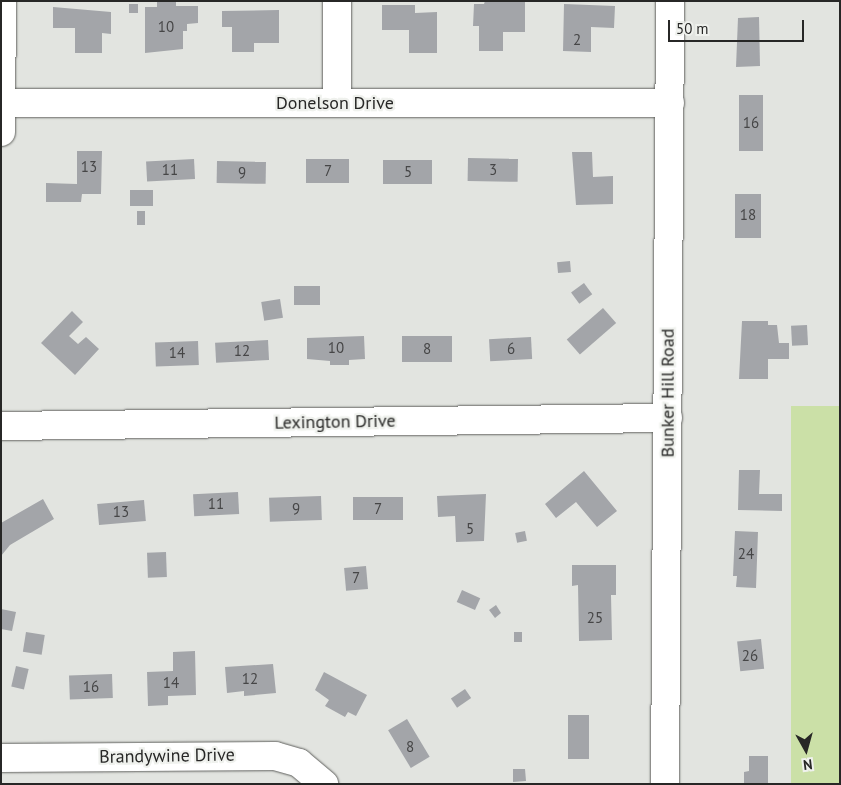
<!DOCTYPE html>
<html>
<head>
<meta charset="utf-8">
<style>
	body { margin:0 }
	#map { position:relative; width:841px; height:785px; overflow:hidden; background:#e2e4e0; font-family:"PT Sans",sans-serif }
	div>[style] { position:absolute }
	.green>* { inset:0; background:#cbe0a7; transform-origin:0 0 }
	.building>* { inset:0; background:#a3a5a9; transform-origin:0 0 }
	.roads { filter:drop-shadow(0 0 1px #60615e) drop-shadow(0 0 1px #60615e) }
	.minor>* { height:28px; margin:-14px; padding:0 14px; transform-origin:14px; border-radius:14px; background:#fff }
	span { translate:-50% -50%; white-space:nowrap; text-align:center; line-height:1.15; -webkit-text-stroke:4.5px #eff1ed; paint-order:stroke }
	.number-label { font-size:15px; color:#464647 }
	.number-label span { -webkit-text-stroke-width:0 }
	.street-label { font-size:18px; color:#272726 }
	.frame { position:absolute; inset:0; border:2px solid #272726; pointer-events:none }
	.north { position:absolute; left:781px; top:725px; width:50px; height:50px; -webkit-text-stroke:4px #eff1ed; paint-order:stroke; rotate:173deg; font-size:14px; font-weight:700; line-height:20px; text-align:center; color:#272726 }
	.north::after { content:''; display:block; margin:auto; width:18px; height:22px; background:#272726; clip-path:polygon(50% 0,100% 100%,50% 72%,0 100%) }
	.scale { position:absolute; left:668px; top:20px; width:136px; height:22px; box-sizing:border-box; border:2px solid #272726; border-top:0; padding-left:6px; font-size:15px; line-height:18px; white-space:nowrap; color:#272726; -webkit-text-stroke:4px #eff1ed; paint-order:stroke }
</style>
</head>
<body>
<div id="map">
	<div class="green">
		<div style="left:840px;top:406px;width:378px;height:49px;rotate:90deg"></div>
	</div>
	<div class="building">
		<div style="clip-path:polygon(157px 1px,176px 1px,176px 6px,198px 6px,198px 23px,187px 24px,187px 31px,183px 31px,183px 49px,145px 53px,145px 7px,157px 7px)"></div>
		<div style="clip-path:polygon(485px 1px,525px 1px,525px 32px,503px 32px,503px 51px,479px 51px,479px 26px,473px 26px,474px 4px,484px 4px)"></div>
		<div style="left:129px;top:4px;width:9px;height:9px"></div>
		<div style="clip-path:polygon(564px 4px,615px 6px,614px 28px,591px 27px,591px 52px,563px 51px)"></div>
		<div style="clip-path:polygon(382px 5px,415px 5px,415px 13px,437px 12px,437px 53px,409px 53px,409px 30px,382px 30px)"></div>
		<div style="clip-path:polygon(53px 7px,111px 12px,111px 34px,102px 33px,102px 53px,75px 53px,75px 28px,53px 28px)"></div>
		<div style="clip-path:polygon(279px 10px,279px 43px,254px 43px,254px 52px,232px 52px,232px 27px,222px 27px,222px 11px)"></div>
		<div style="clip-path:polygon(759px 17px,760px 66px,736px 67px,738px 18px)"></div>
		<div style="left:739px;top:95px;width:24px;height:56px"></div>
		<div style="clip-path:polygon(77px 151px,102px 151px,101px 194px,82px 194px,81px 202px,46px 202px,46px 183px,77px 184px)"></div>
		<div style="clip-path:polygon(572px 152px,592px 152px,593px 177px,613px 176px,613px 204px,576px 205px)"></div>
		<div style="left:468px;top:158px;width:50px;height:23px;rotate:1deg"></div>
		<div style="left:194px;top:159px;width:20px;height:48px;rotate:87deg"></div>
		<div style="left:349px;top:159px;width:24px;height:43px;rotate:90deg"></div>
		<div style="left:383px;top:160px;width:49px;height:24px"></div>
		<div style="left:217px;top:161px;width:49px;height:22px;rotate:1deg"></div>
		<div style="left:130px;top:190px;width:23px;height:16px"></div>
		<div style="left:735px;top:194px;width:26px;height:44px"></div>
		<div style="left:137px;top:211px;width:8px;height:14px"></div>
		<div style="left:570px;top:261px;width:11px;height:13px;rotate:85deg"></div>
		<div style="left:584px;top:283px;width:14px;height:16px;rotate:54deg"></div>
		<div style="left:320px;top:286px;width:19px;height:26px;rotate:90deg"></div>
		<div style="left:280px;top:299px;width:19px;height:19px;rotate:81deg"></div>
		<div style="left:603px;top:308px;width:20px;height:48px;rotate:49deg"></div>
		<div style="clip-path:polygon(72px 311px,83px 322px,69px 336px,78px 344px,86px 337px,99px 349px,75px 375px,41px 343px)"></div>
		<div style="clip-path:polygon(742px 321px,768px 321px,768px 325px,777px 325px,779px 343px,789px 343px,789px 359px,768px 359px,768px 379px,739px 379px)"></div>
		<div style="left:807px;top:325px;width:20px;height:16px;rotate:87deg"></div>
		<div style="clip-path:polygon(364px 336px,365px 359px,349px 360px,349px 365px,330px 365px,330px 361px,307px 359px,307px 338px)"></div>
		<div style="left:452px;top:336px;width:26px;height:50px;rotate:90deg"></div>
		<div style="left:531px;top:337px;width:22px;height:42px;rotate:87deg"></div>
		<div style="left:268px;top:340px;width:20px;height:53px;rotate:87deg"></div>
		<div style="left:198px;top:341px;width:24px;height:43px;rotate:88deg"></div>
		<div style="clip-path:polygon(739px 470px,760px 470px,759px 494px,782px 494px,782px 511px,738px 510px)"></div>
		<div style="clip-path:polygon(584px 471px,617px 511px,597px 527px,576px 502px,556px 518px,545px 504px)"></div>
		<div style="left:238px;top:492px;width:22px;height:45px;rotate:87deg"></div>
		<div style="clip-path:polygon(486px 494px,484px 541px,456px 542px,455px 516px,438px 517px,437px 496px)"></div>
		<div style="left:321px;top:496px;width:24px;height:52px;rotate:88deg"></div>
		<div style="left:403px;top:497px;width:23px;height:50px;rotate:90deg"></div>
		<div style="clip-path:polygon(43px 499px,54px 519px,10px 545px,1px 556px,1px 523px)"></div>
		<div style="left:144px;top:500px;width:21px;height:47px;rotate:85deg"></div>
		<div style="left:525px;top:531px;width:10px;height:10px;rotate:79deg"></div>
		<div style="clip-path:polygon(735px 531px,758px 532px,756px 588px,736px 587px,737px 576px,733px 576px)"></div>
		<div style="left:166px;top:552px;width:25px;height:19px;rotate:88deg"></div>
		<div style="clip-path:polygon(572px 565px,616px 565px,616px 595px,611px 595px,612px 640px,579px 641px,578px 585px,572px 586px)"></div>
		<div style="left:366px;top:566px;width:23px;height:22px;rotate:85deg"></div>
		<div style="left:462px;top:590px;width:20px;height:13px;rotate:24deg"></div>
		<div style="clip-path:polygon(496px 605px,501px 613px,495px 618px,489px 610px)"></div>
		<div style="clip-path:polygon(1px 609px,16px 612px,12px 631px,1px 629px)"></div>
		<div style="left:26px;top:632px;width:19px;height:20px;rotate:9deg"></div>
		<div style="left:514px;top:632px;width:8px;height:10px"></div>
		<div style="left:761px;top:639px;width:30px;height:24px;rotate:84deg"></div>
		<div style="clip-path:polygon(195px 651px,196px 695px,168px 696px,168px 705px,148px 706px,147px 672px,173px 671px,173px 652px)"></div>
		<div style="clip-path:polygon(273px 664px,276px 693px,244px 696px,244px 691px,227px 693px,225px 667px)"></div>
		<div style="left:16px;top:666px;width:13px;height:21px;rotate:13deg"></div>
		<div style="clip-path:polygon(324px 672px,367px 695px,356px 716px,348px 712px,345px 717px,325px 706px,329px 700px,315px 690px)"></div>
		<div style="left:112px;top:674px;width:24px;height:43px;rotate:88deg"></div>
		<div style="left:465px;top:689px;width:11px;height:17px;rotate:56deg"></div>
		<div style="left:568px;top:715px;width:21px;height:44px"></div>
		<div style="left:407px;top:719px;width:44px;height:22px;rotate:59deg"></div>
		<div style="clip-path:polygon(749px 756px,768px 756px,768px 784px,744px 784px,744px 772px,749px 771px)"></div>
		<div style="clip-path:polygon(513px 769px,525px 769px,526px 781px,513px 782px)"></div>
	</div>
	<div class="roads">
		<div class="minor">
			<div style="left:1px;top:103px;width:669px"></div>
			<div style="left:337px;top:103px;width:102px;rotate:-90deg"></div>
			<div style="left:1px;top:132px;width:131px;rotate:-89.6deg"></div>
			<div style="left:1px;top:426px;width:667px;rotate:-0.69deg"></div>
			<div style="left:1px;top:758px;width:274px;rotate:-0.4deg"></div>
			<div style="left:275px;top:756px;width:25px;rotate:16deg"></div>
			<div style="left:299px;top:763px;width:33px;rotate:40deg"></div>
			<div style="left:665px;top:784px;width:783px;rotate:-89.63deg"></div>
		</div>
	</div>
	<div class="number-label">
		<span style="left:166px;top:27px">10</span>
		<span style="left:577px;top:40px">2</span>
		<span style="left:751px;top:123px">16</span>
		<span style="left:89px;top:167px">13</span>
		<span style="left:170px;top:170px">11</span>
		<span style="left:493px;top:170px">3</span>
		<span style="left:328px;top:171px">7</span>
		<span style="left:408px;top:172px">5</span>
		<span style="left:242px;top:173px">9</span>
		<span style="left:748px;top:215px">18</span>
		<span style="left:336px;top:348px">10</span>
		<span style="left:427px;top:349px">8</span>
		<span style="left:511px;top:349px">6</span>
		<span style="left:242px;top:351px">12</span>
		<span style="left:177px;top:353px">14</span>
		<span style="left:216px;top:504px">11</span>
		<span style="left:296px;top:509px">9</span>
		<span style="left:378px;top:509px">7</span>
		<span style="left:121px;top:512px">13</span>
		<span style="left:470px;top:529px">5</span>
		<span style="left:746px;top:554px">24</span>
		<span style="left:356px;top:578px">7</span>
		<span style="left:595px;top:618px">25</span>
		<span style="left:750px;top:656px">26</span>
		<span style="left:250px;top:679px">12</span>
		<span style="left:171px;top:683px">14</span>
		<span style="left:91px;top:687px">16</span>
		<span style="left:410px;top:747px">8</span>
	</div>
	<div class="street-label">
		<span style="left:335px;top:103px">Donelson Drive</span>
		<span style="left:668px;top:393px;rotate:-90deg">Bunker Hill Road</span>
		<span style="left:335px;top:422px;rotate:-1deg">Lexington Drive</span>
		<span style="left:167px;top:756px;rotate:-1deg">Brandywine Drive</span>
	</div>
	<div class="frame"></div>
	<div class="north">N</div>
	<div class="scale">50 m</div>
</div>
</body>
</html>
